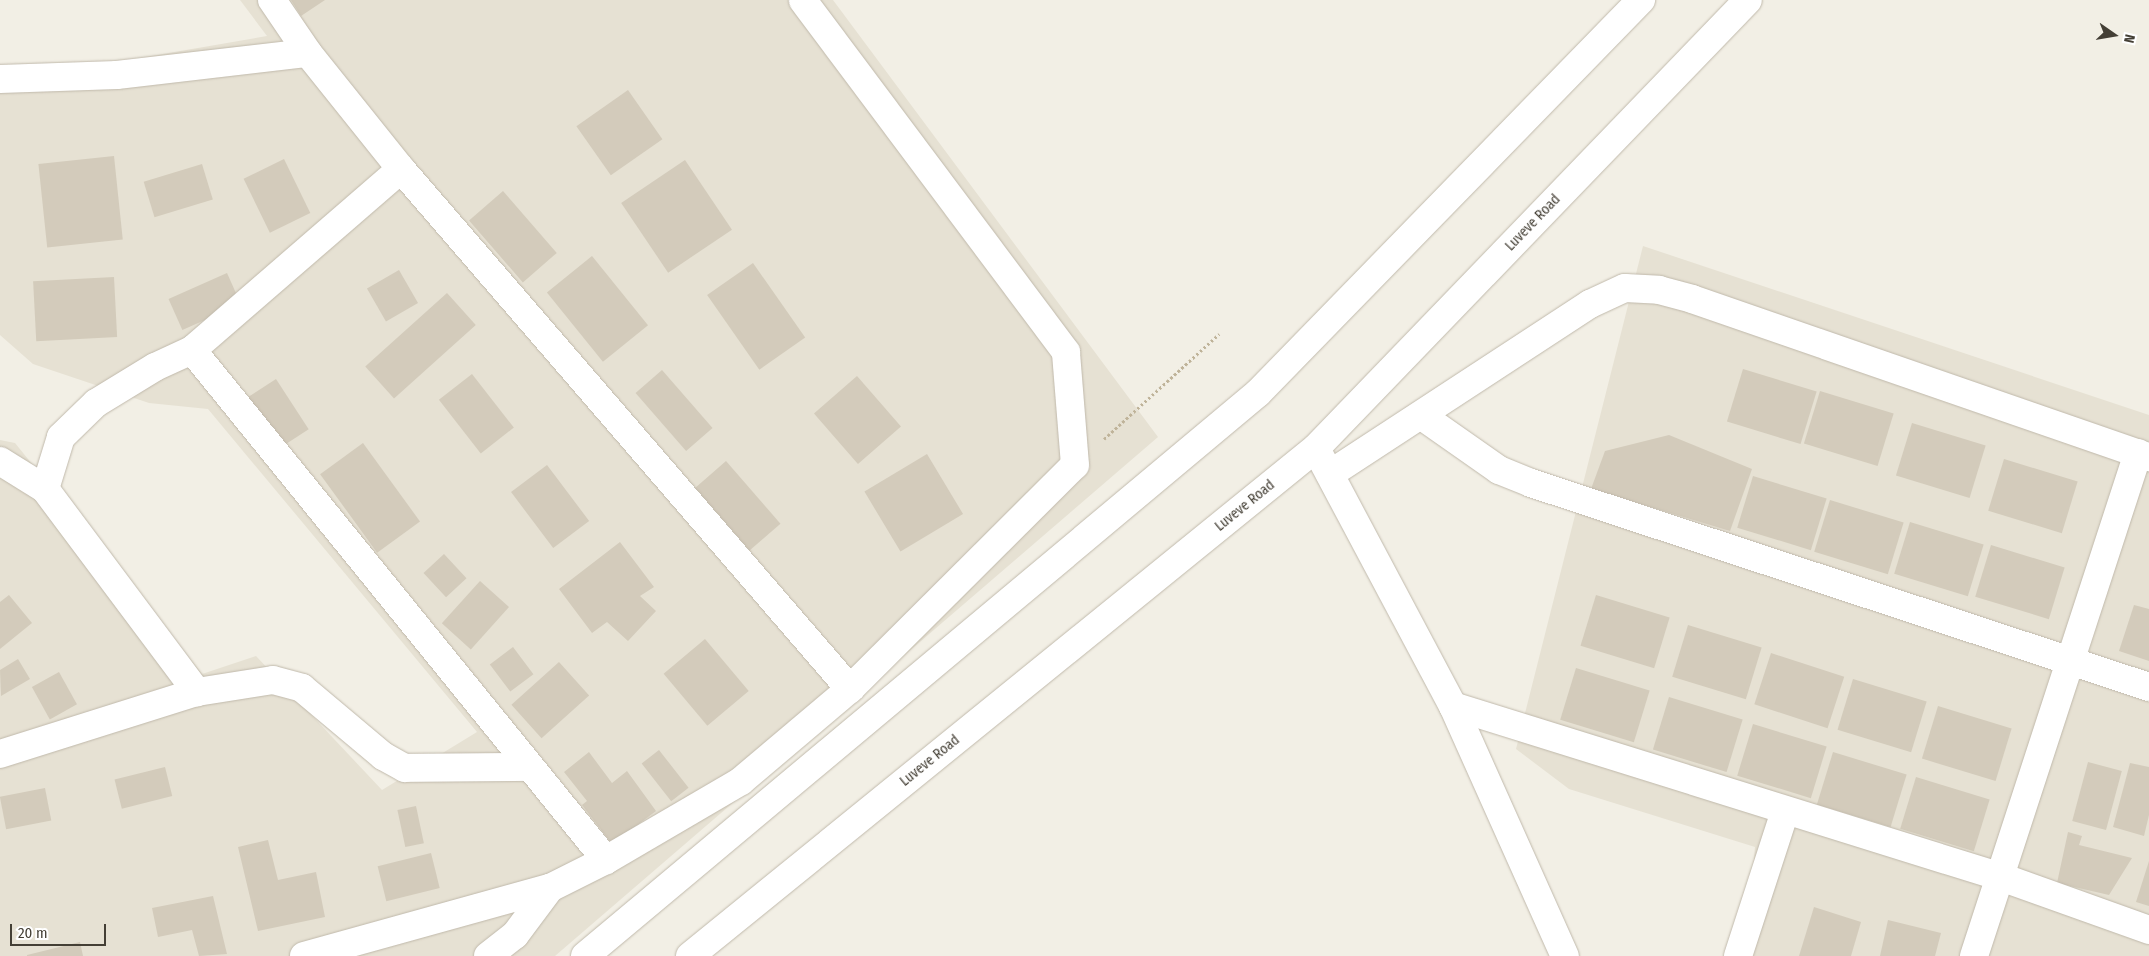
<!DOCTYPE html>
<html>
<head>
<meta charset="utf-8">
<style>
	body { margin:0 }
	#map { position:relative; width:2149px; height:956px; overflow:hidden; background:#f2efe5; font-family:"Fira Sans Condensed",sans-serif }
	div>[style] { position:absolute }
	.residential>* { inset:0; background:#e6e1d3 }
	.building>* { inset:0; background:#d3cbbb; transform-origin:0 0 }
	.path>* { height:3px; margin-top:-1.5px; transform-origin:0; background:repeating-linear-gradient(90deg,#bfb399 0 2.5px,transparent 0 5px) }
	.roads { filter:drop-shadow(0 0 1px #c0b9ab) drop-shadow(0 0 1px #c0b9ab) }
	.minor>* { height:28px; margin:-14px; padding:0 14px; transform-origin:14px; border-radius:14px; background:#fff }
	span { translate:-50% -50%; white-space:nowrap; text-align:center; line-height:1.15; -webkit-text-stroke:5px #fff; paint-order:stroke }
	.street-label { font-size:14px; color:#443f35 }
	.north { position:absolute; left:2089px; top:10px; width:50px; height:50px; -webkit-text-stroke:4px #fff; paint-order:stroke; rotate:103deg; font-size:14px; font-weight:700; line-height:20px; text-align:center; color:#443f35 }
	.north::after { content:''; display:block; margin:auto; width:18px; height:22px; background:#443f35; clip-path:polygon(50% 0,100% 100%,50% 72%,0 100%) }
	.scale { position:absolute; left:10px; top:924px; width:96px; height:22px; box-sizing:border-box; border:2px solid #443f35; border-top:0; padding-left:6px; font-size:15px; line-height:18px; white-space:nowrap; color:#443f35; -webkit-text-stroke:4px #fff; paint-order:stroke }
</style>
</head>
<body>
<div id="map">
	<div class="residential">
		<div style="clip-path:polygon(240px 0,833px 0,1158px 437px,555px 956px,0 956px,0 440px,15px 443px,202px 674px,256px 656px,382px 790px,477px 732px,208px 409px,149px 403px,33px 364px,0 335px,0 82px,267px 36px)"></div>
		<div style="clip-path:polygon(1643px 246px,2149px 415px,2149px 956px,1746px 956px,1755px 847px,1569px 789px,1516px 749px)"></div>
	</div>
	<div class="building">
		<div style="clip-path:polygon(291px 0,325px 0,301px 16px)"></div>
		<div style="left:628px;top:90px;width:60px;height:63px;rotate:55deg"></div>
		<div style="left:114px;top:156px;width:84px;height:76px;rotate:84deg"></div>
		<div style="left:284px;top:159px;width:60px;height:45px;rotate:64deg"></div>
		<div style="left:685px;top:160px;width:84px;height:77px;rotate:56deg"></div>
		<div style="left:202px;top:164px;width:37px;height:61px;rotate:73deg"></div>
		<div style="left:503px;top:191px;width:82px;height:45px;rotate:49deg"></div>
		<div style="left:592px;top:256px;width:89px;height:58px;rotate:51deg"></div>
		<div style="left:753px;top:263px;width:91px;height:56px;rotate:55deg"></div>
		<div style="left:399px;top:270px;width:38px;height:37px;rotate:60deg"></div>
		<div style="left:227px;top:273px;width:34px;height:64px;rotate:66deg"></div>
		<div style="left:114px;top:277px;width:60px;height:81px;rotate:87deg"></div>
		<div style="left:447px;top:293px;width:43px;height:110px;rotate:48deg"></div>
		<div style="left:1743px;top:369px;width:77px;height:55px;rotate:17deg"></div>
		<div style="left:662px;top:370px;width:77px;height:35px;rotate:49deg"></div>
		<div style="left:472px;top:374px;width:68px;height:42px;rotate:52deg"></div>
		<div style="left:857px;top:376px;width:67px;height:57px;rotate:49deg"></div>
		<div style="left:276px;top:379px;width:60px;height:34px;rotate:57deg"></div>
		<div style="left:1820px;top:391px;width:77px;height:55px;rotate:17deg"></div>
		<div style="left:1912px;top:423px;width:77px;height:55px;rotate:17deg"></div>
		<div style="clip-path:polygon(1669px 435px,1752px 469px,1730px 531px,1591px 489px,1605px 451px)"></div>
		<div style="left:363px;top:443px;width:97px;height:53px;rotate:54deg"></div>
		<div style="left:927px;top:454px;width:70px;height:73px;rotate:59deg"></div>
		<div style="left:2004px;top:459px;width:77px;height:54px;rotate:17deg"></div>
		<div style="left:726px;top:461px;width:83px;height:41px;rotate:49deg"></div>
		<div style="left:547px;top:465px;width:70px;height:45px;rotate:53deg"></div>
		<div style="left:1753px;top:476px;width:77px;height:54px;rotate:17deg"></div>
		<div style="left:1830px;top:500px;width:77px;height:54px;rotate:17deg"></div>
		<div style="left:1910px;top:522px;width:77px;height:54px;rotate:17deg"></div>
		<div style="clip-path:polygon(620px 542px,654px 587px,640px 596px,656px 611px,628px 641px,607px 622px,592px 633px,559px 589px)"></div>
		<div style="left:1991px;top:545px;width:77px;height:54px;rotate:17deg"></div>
		<div style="left:444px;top:554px;width:33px;height:28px;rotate:47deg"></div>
		<div style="left:480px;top:581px;width:39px;height:57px;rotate:42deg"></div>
		<div style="clip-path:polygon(9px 595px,32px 623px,0 649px,0 602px)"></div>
		<div style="left:1596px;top:595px;width:77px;height:53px;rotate:17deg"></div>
		<div style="clip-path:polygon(2134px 605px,2149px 609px,2149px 661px,2119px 651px)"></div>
		<div style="left:1688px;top:625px;width:77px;height:54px;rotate:17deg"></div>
		<div style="left:705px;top:639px;width:68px;height:54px;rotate:50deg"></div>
		<div style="left:513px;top:647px;width:34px;height:29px;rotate:53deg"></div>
		<div style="left:1771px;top:653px;width:77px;height:54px;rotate:18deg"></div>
		<div style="clip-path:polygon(18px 659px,30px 679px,1px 696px,0 670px)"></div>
		<div style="left:559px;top:662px;width:45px;height:64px;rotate:48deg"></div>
		<div style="left:1576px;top:668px;width:77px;height:54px;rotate:17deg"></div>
		<div style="left:59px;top:672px;width:37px;height:31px;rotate:61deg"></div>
		<div style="left:1853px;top:679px;width:77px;height:53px;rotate:17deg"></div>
		<div style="left:1669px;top:697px;width:77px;height:55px;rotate:17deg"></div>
		<div style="left:1938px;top:706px;width:77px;height:55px;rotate:17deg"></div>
		<div style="left:1753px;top:724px;width:77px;height:54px;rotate:17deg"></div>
		<div style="left:659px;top:750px;width:48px;height:22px;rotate:52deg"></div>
		<div style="clip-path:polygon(589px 752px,612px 783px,627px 771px,656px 811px,612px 844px,582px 805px,587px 801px,564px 772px)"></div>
		<div style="left:1833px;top:752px;width:77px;height:55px;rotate:17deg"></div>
		<div style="left:2088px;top:762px;width:35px;height:61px;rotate:15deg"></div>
		<div style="clip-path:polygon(2130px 763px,2149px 767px,2149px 815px,2144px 836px,2113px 827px)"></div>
		<div style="left:165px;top:767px;width:30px;height:52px;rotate:76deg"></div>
		<div style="left:1916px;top:777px;width:77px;height:54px;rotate:17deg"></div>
		<div style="left:45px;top:788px;width:33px;height:46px;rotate:79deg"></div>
		<div style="left:416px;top:806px;width:38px;height:19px;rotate:78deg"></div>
		<div style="clip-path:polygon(2068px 832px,2082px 836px,2079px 845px,2132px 858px,2109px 895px,2057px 883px)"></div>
		<div style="clip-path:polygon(268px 840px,278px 880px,316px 872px,325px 917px,258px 931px,238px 847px)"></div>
		<div style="left:431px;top:853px;width:36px;height:55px;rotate:76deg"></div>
		<div style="clip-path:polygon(2149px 861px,2149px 906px,2136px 902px)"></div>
		<div style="clip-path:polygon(213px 896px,227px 954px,199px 956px,192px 930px,158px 937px,152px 908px)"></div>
		<div style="clip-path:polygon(1814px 907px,1861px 922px,1851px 956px,1799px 956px)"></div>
		<div style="clip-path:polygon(1888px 920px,1941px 933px,1935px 956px,1880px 956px)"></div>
		<div style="clip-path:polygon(80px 942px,83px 956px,27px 956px,27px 955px)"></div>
	</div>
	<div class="path">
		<div style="left:1104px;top:439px;width:156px;rotate:-42.4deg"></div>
	</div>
	<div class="roads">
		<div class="minor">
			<div style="left:272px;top:0;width:64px;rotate:55.8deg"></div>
			<div style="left:308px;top:53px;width:149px;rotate:51.3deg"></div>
			<div style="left:401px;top:169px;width:687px;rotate:49.19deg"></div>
			<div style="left:0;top:79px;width:117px;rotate:-2deg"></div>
			<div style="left:117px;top:75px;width:192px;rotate:-6.6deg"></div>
			<div style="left:401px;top:169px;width:276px;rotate:139.1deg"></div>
			<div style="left:192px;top:350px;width:657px;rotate:50.93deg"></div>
			<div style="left:192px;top:350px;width:41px;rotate:155.3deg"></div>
			<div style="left:155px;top:367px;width:69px;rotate:148.6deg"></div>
			<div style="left:96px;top:403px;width:49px;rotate:135.8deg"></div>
			<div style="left:61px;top:437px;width:54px;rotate:107.1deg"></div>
			<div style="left:45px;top:489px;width:254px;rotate:53.2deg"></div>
			<div style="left:1422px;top:416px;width:94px;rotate:35deg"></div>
			<div style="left:1499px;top:470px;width:35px;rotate:22deg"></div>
			<div style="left:1531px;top:483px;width:651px;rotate:18.27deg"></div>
			<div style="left:1321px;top:458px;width:281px;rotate:62deg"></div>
			<div style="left:1453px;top:706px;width:274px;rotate:65.9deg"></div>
			<div style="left:0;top:461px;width:53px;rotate:31.9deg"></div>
			<div style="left:1330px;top:474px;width:311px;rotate:-33.2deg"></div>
			<div style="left:1590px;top:304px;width:38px;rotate:-25deg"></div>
			<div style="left:1625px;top:288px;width:34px;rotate:3deg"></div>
			<div style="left:1659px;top:290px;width:34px;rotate:15deg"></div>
			<div style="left:1692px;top:299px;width:484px;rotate:19.1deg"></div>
			<div style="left:1453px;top:706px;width:574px;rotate:17.33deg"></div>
			<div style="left:2001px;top:877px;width:157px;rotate:19.7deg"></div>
			<div style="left:0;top:754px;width:207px;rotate:-17.5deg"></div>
			<div style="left:197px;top:692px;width:77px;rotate:-9deg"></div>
			<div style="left:273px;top:680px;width:30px;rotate:15deg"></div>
			<div style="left:302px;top:688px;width:106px;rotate:40deg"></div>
			<div style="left:383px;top:756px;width:25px;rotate:29deg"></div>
			<div style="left:405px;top:768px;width:124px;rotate:-0.5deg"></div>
			<div style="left:304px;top:956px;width:255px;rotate:-15.5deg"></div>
			<div style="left:550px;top:888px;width:63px;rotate:-26.6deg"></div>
			<div style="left:606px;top:860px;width:156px;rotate:-30.3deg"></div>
			<div style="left:741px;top:781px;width:143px;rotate:-40.2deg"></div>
			<div style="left:850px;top:689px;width:317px;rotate:-44.9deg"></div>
			<div style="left:1075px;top:465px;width:113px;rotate:-94.6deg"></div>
			<div style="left:1066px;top:352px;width:439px;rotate:-126.8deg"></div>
			<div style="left:488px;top:956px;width:34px;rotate:-38deg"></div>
			<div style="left:515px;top:935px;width:59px;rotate:-53.3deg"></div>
			<div style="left:585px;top:956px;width:877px;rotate:-39.91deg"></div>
			<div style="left:1258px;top:393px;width:549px;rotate:-45.74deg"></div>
			<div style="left:690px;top:956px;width:806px;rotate:-39.06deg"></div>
			<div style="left:1316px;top:448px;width:622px;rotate:-46.04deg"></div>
			<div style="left:1738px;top:956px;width:152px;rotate:-72deg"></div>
			<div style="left:1974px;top:956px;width:529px;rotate:-71.94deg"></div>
		</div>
	</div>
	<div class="street-label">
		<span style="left:1533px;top:223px;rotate:-46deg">Luveve Road</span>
		<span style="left:1245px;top:506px;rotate:-39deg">Luveve Road</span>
		<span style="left:930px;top:761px;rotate:-39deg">Luveve Road</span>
	</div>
	<div class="north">N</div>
	<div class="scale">20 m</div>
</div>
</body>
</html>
